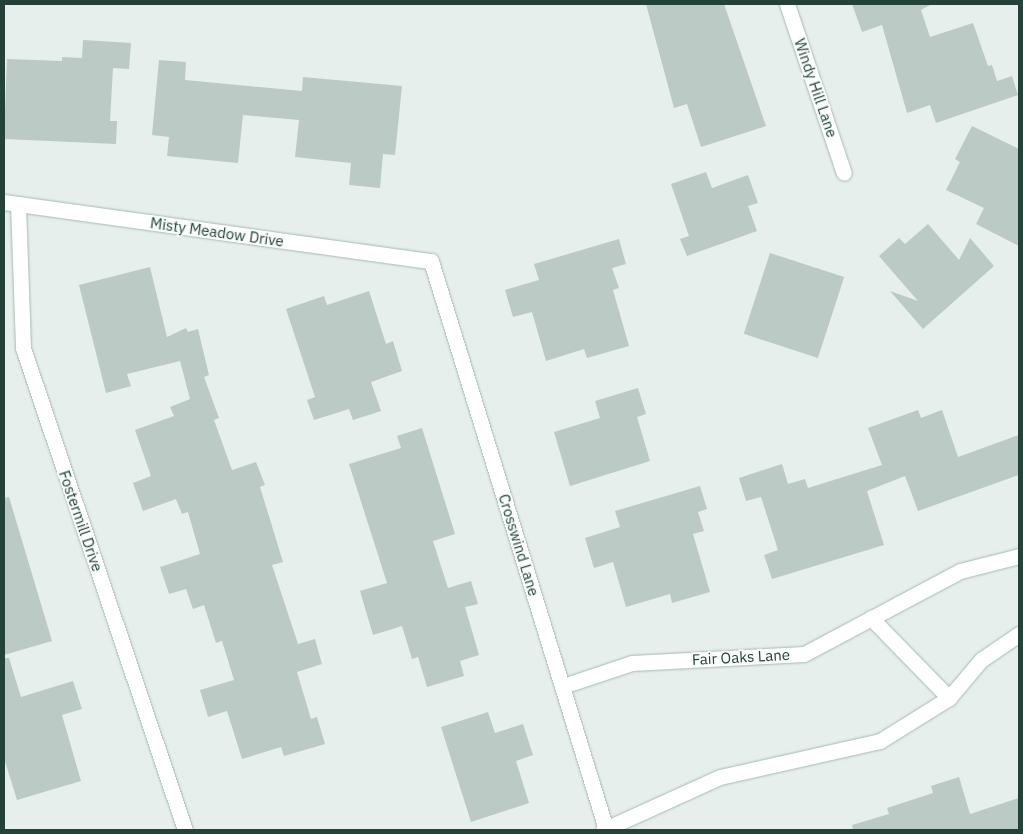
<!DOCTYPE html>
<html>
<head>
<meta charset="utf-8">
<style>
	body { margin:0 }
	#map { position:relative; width:1023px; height:834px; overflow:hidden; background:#e6efeb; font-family:"IBM Plex Sans",sans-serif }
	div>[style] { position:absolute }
	.building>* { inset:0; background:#bbcac4; transform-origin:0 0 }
	.roads { filter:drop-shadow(0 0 1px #a8b8b2) drop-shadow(0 0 1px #a8b8b2) }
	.minor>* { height:15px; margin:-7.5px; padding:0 7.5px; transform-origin:7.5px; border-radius:7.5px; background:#fff }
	span { translate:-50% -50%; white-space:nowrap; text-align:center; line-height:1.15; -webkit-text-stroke:4px #f7fbf9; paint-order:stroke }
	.street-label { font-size:15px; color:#24423a }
	.frame { position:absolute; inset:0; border:5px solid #24423a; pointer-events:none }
</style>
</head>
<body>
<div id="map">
	<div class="building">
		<div style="clip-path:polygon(646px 4px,724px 4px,766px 126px,701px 147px,687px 104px,674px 108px)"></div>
		<div style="clip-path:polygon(852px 4px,932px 4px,921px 10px,930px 37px,973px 23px,988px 66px,992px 65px,997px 81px,1012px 76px,1018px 95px,936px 123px,930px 105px,907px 113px,882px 25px,862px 32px)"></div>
		<div style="clip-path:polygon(83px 40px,131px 43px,129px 69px,113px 68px,110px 121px,117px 121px,116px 144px,4px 139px,7px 59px,62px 61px,62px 57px,82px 58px)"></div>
		<div style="clip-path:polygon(159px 60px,186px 62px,185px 80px,302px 91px,303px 77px,402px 86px,395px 155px,383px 154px,380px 188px,349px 185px,351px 163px,295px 157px,299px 120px,243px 115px,238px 163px,167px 156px,169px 137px,152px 135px)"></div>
		<div style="clip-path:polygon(972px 126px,1019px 149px,1019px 246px,976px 224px,984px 208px,946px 190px,960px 162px,955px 159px)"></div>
		<div style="clip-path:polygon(706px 172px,712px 188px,748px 175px,758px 203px,748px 206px,757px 231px,687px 256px,680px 239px,689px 236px,671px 184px)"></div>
		<div style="clip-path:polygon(928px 224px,959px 260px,970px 238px,994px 266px,923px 329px,890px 291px,918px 301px,879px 256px,899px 238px,905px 244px)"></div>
		<div style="clip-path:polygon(619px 239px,626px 264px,612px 268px,619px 288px,613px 290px,629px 346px,587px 358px,584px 349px,546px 361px,532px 312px,513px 317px,505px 290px,539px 280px,534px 264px)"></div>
		<div style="left:770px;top:253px;width:78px;height:85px;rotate:18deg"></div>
		<div style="clip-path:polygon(150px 267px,167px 337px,186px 328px,188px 332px,198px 329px,209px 375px,204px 377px,219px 418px,214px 420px,232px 470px,256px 462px,265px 485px,260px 487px,283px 562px,272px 565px,298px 644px,315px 639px,322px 664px,297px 672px,311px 719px,317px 717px,325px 744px,284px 756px,281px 747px,242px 759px,227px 711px,208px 717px,200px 690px,234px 680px,222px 641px,216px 643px,204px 605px,193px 609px,186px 589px,169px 594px,160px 567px,200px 554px,188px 512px,182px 514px,176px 499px,143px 511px,133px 483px,151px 476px,135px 430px,174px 416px,170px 407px,190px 399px,180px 361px,127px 374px,131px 386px,106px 393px,79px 285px)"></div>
		<div style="clip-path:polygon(369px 291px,386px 344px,393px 341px,402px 371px,371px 382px,381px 411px,353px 420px,349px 409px,314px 420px,307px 400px,315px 397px,286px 309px,324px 296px,327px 305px)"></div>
		<div style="clip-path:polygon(638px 388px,646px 414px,637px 417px,650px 461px,570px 486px,554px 432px,600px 418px,595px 401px)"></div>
		<div style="clip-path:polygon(918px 410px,921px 418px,942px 410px,958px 457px,1019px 435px,1019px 475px,918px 511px,905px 476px,867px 491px,884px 545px,772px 579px,764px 555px,778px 550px,761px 497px,746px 501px,739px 478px,782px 464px,788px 484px,805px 479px,808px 488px,882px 465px,868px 428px)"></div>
		<div style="clip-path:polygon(422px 428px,455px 534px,433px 541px,448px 588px,471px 581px,478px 604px,465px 607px,479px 655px,460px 661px,464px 676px,427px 687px,418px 657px,412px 659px,402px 626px,373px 635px,360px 591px,387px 583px,349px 464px,401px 448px,397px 436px)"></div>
		<div style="clip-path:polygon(700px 486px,707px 509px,698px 512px,704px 531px,693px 534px,710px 592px,672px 603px,670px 594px,626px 607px,613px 562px,594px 568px,585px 538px,620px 527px,615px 511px)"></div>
		<div style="clip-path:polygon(9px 497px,52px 641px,4px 655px,4px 498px)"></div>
		<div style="clip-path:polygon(4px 658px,9px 658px,21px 697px,73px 681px,82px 709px,62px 715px,81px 781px,17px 800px,4px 758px)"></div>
		<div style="clip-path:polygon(488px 712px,495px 733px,523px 724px,533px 755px,516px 761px,529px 803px,471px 822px,441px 727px)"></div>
		<div style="clip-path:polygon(959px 777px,970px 814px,1019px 798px,1019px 830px,853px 830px,852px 825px,889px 814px,887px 808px,933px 793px,931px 786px)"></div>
	</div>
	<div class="roads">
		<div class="minor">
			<div style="left:787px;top:4px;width:178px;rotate:71.4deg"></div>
			<div style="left:4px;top:202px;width:431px;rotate:7.9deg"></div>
			<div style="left:431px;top:261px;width:594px;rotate:72.88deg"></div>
			<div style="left:18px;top:204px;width:144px;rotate:88deg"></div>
			<div style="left:23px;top:348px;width:508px;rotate:71.42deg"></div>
			<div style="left:871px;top:618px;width:112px;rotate:45.7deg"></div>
			<div style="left:563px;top:686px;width:73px;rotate:-18.4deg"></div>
			<div style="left:632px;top:663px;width:172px;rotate:-3deg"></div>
			<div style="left:804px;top:654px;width:177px;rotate:-28deg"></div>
			<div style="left:960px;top:571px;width:61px;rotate:-14.3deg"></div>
			<div style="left:603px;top:830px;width:128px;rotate:-24.4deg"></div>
			<div style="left:720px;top:777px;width:164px;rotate:-12.7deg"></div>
			<div style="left:880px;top:741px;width:81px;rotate:-31.9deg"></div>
			<div style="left:949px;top:698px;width:50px;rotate:-49.9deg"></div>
			<div style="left:981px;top:660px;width:46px;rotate:-34.4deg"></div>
		</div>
	</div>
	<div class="street-label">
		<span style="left:816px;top:88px;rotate:71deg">Windy Hill Lane</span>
		<span style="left:217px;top:232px;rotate:8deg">Misty Meadow Drive</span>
		<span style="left:81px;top:521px;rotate:71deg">Fostermill Drive</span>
		<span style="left:519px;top:545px;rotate:73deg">Crosswind Lane</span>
		<span style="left:741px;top:657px;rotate:-3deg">Fair Oaks Lane</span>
	</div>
	<div class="frame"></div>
</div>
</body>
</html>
